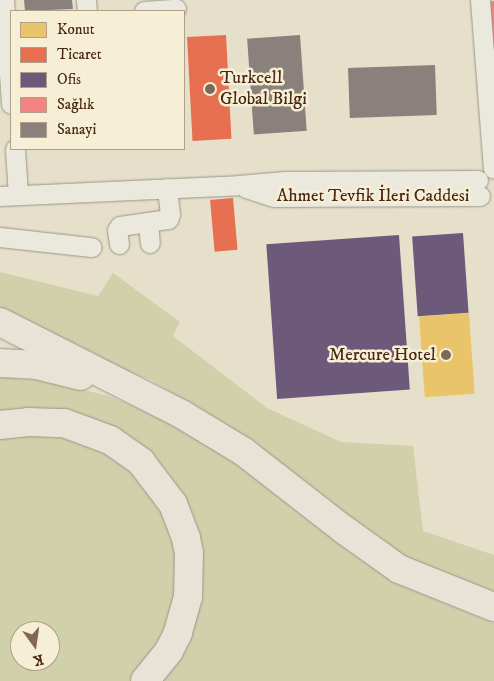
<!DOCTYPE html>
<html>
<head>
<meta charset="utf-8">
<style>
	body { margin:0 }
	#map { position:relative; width:494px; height:681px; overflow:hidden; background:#e6e0cb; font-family:"IM FELL DW Pica",serif }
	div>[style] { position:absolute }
	.green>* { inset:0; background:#d0d1ab }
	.homes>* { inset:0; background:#e9c46a; transform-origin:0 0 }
	.shops>* { inset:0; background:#e76f51; transform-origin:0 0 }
	.offices>* { inset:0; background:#6d597a; transform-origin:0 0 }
	.health>* { inset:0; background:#f28482 }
	.industry>* { inset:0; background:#8a817c; transform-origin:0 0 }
	.roads { filter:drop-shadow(0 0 1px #9d9587) drop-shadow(0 0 1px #9d9587) }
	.minor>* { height:19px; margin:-9.5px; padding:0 9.5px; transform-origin:9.5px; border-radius:9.5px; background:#ebe8dd }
	.highway>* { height:28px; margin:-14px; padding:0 14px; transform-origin:14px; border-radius:14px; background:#e8e3d7 }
	.dots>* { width:14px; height:14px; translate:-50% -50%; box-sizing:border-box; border:2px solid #f7efd5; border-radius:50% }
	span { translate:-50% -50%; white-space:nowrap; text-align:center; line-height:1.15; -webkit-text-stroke:5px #f7efd5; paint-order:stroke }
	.poi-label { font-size:18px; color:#482716 }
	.left { translate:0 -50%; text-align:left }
	.right { translate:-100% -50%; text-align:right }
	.street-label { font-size:18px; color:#482716 }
	.legend { position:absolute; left:10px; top:10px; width:175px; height:140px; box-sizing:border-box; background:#f7efd5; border:1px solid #b19f89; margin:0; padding:6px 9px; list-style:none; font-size:15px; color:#482716 }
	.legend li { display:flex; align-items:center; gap:10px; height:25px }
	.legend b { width:25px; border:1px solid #b19f89 }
	.north { position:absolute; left:10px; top:621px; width:50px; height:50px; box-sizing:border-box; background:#f7efd5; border:1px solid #b19f89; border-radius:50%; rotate:166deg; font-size:14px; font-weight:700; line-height:20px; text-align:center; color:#482716 }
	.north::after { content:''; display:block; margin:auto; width:18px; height:22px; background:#7f6855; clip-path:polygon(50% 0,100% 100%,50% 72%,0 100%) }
</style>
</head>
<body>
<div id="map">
	<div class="green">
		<div style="clip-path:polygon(0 272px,98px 296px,113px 273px,180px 322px,173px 336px,267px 408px,341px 442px,413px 446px,423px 531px,494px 555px,494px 594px,403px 558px,229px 428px,151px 380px,104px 362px,0 314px)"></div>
		<div style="clip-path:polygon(0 377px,48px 381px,109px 396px,164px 419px,213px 445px,336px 540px,409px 588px,494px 623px,494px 681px,157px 681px,188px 629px,162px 470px,138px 442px,93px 423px,0 417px)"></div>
		<div style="clip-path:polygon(evenodd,44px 431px,99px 445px,147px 481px,181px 552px,171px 631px,132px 681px,0 681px,0 435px,44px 431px,20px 631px,50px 631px,50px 661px,20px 661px,20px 631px)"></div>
	</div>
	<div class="homes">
		<div style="left:469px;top:313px;width:81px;height:50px;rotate:86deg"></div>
	</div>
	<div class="shops">
		<div style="left:226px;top:35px;width:104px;height:39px;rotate:87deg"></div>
		<div style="left:233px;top:198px;width:52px;height:23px;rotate:85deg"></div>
	</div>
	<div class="offices">
		<div style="left:463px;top:233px;width:80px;height:51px;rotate:86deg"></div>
		<div style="left:399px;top:235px;width:155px;height:133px;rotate:86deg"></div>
	</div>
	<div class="health">
		<div style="clip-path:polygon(487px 1px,494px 1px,494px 56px,493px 56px)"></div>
	</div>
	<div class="industry">
		<div style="clip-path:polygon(24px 0,72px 0,73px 9px,25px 11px)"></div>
		<div style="left:300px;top:35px;width:96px;height:53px;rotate:86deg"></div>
		<div style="left:435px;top:65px;width:50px;height:87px;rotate:88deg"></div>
	</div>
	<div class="roads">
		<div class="minor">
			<div style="left:4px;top:0;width:104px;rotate:86.1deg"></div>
			<div style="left:86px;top:0;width:11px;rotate:85deg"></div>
			<div style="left:480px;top:0;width:169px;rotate:85.6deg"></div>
			<div style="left:144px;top:11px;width:32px;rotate:-4deg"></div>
			<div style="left:15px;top:149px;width:46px;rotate:86.3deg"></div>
			<div style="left:246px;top:188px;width:29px;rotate:18deg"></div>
			<div style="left:274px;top:197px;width:206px;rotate:-0.3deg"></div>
			<div style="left:0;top:196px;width:238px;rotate:-2.6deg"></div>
			<div style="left:238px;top:185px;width:47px;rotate:-4.9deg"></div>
			<div style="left:285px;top:181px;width:193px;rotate:-0.3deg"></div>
			<div style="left:148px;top:222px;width:21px;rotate:85deg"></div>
			<div style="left:0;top:237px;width:92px;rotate:6.3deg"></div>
			<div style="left:119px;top:244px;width:14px;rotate:-98deg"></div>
			<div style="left:117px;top:230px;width:5px;rotate:-53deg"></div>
			<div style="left:120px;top:226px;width:49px;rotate:-8.3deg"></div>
			<div style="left:168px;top:219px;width:5px;rotate:-68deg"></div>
			<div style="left:170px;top:214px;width:26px;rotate:-97deg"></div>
		</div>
		<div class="highway">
			<div style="left:0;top:322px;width:205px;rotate:26.9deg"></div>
			<div style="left:183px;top:415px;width:71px;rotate:31.2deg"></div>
			<div style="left:244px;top:452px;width:125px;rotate:37.9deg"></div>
			<div style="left:343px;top:529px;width:69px;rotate:35.5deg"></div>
			<div style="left:399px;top:569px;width:102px;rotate:21.8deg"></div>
			<div style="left:0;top:363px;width:36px;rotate:3deg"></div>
			<div style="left:36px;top:365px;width:46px;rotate:13.7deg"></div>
			<div style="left:0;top:425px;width:28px;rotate:-6deg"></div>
			<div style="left:28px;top:422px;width:36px;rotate:2deg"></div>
			<div style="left:64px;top:423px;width:49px;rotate:20.3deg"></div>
			<div style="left:110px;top:440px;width:38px;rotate:35deg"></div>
			<div style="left:141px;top:462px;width:53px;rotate:52.7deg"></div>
			<div style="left:173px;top:504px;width:36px;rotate:69deg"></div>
			<div style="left:186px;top:538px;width:15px;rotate:79deg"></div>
			<div style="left:189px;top:553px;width:44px;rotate:91.3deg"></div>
			<div style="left:188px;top:597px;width:37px;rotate:106deg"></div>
			<div style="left:178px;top:633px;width:20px;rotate:117deg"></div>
			<div style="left:169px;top:651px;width:38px;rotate:129deg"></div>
		</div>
	</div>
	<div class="dots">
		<div style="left:210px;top:89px;background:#7f6855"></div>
		<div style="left:446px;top:355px;background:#7f6855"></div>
	</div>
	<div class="poi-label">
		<span class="left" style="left:220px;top:89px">Turkcell<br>Global Bilgi</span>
		<span class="right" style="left:436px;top:355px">Mercure Hotel</span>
	</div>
	<div class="street-label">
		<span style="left:373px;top:196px">Ahmet Tevfik İleri Caddesi</span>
	</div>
	<ul class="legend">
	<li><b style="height:14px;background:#e9c46a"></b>Konut</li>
	<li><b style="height:14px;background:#e76f51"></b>Ticaret</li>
	<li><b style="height:14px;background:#6d597a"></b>Ofis</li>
	<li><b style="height:14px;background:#f28482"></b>Sağlık</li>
	<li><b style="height:14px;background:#8a817c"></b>Sanayi</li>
	</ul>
	<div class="north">K</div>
</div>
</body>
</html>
